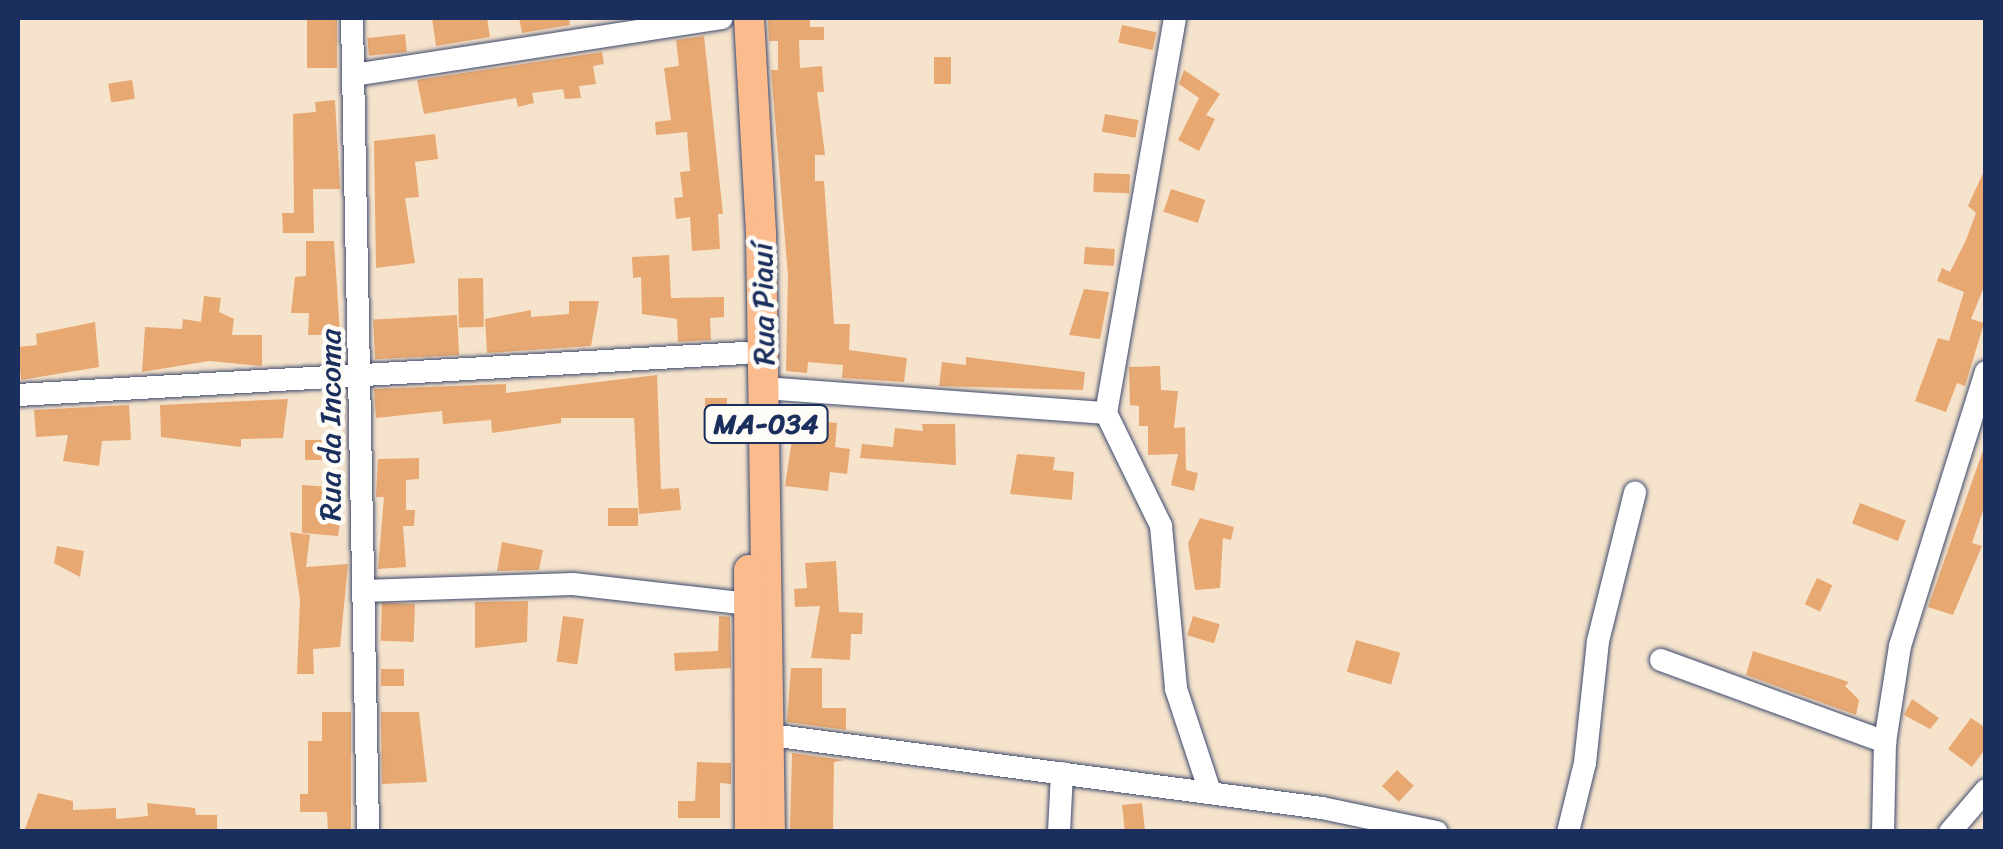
<!DOCTYPE html>
<html>
<head>
<meta charset="utf-8">
<style>
	body { margin:0 }
	#map { position:relative; width:2003px; height:849px; overflow:hidden; background:#f6e3cc; font-family:Sriracha,sans-serif }
	div>[style] { position:absolute }
	.building>* { inset:0; background:#e8a872; transform-origin:0 0 }
	.roads { filter:drop-shadow(0 0 2px #3c4a6e) drop-shadow(0 0 2px #3c4a6e) }
	.minor>* { height:22px; margin:-11px; padding:0 11px; transform-origin:11px; border-radius:11px; background:#fff }
	.major>* { height:30px; margin:-15px; padding:0 15px; transform-origin:15px; border-radius:15px; background:#fbbb8c }
	span { translate:-50% -50%; white-space:nowrap; text-align:center; line-height:1.15; -webkit-text-stroke:9px #fdfcf7; paint-order:stroke }
	.shield-label span { padding:2px 8px; background:#fdfcf7; border:2px solid; border-radius:8px; -webkit-text-stroke-width:0 }
	.shield-label { font-size:28px; color:#1b2f5e; font-weight:700 }
	.street-label { font-size:30px; color:#1b2f5e }
	.frame { position:absolute; inset:0; border:20px solid #1b2f5e; pointer-events:none }
</style>
</head>
<body>
<div id="map">
	<div class="building">
		<div style="left:307px;top:18px;width:30px;height:50px"></div>
		<div style="clip-path:polygon(432px 18px,487px 18px,490px 37px,436px 46px)"></div>
		<div style="clip-path:polygon(519px 18px,569px 18px,570px 25px,522px 33px)"></div>
		<div style="clip-path:polygon(768px 18px,810px 18px,810px 27px,824px 27px,824px 40px,799px 40px,800px 68px,822px 66px,824px 92px,817px 92px,825px 155px,815px 155px,815px 181px,824px 181px,834px 324px,850px 324px,849px 350px,907px 358px,904px 382px,842px 378px,843px 365px,808px 362px,807px 373px,786px 371px,788px 276px,771px 70px,778px 70px,778px 41px,769px 41px)"></div>
		<div style="left:1122px;top:25px;width:35px;height:18px;rotate:12deg"></div>
		<div style="left:405px;top:34px;width:18px;height:38px;rotate:84deg"></div>
		<div style="clip-path:polygon(704px 36px,723px 214px,718px 214px,720px 249px,692px 251px,690px 217px,676px 219px,674px 198px,683px 197px,680px 172px,690px 171px,687px 132px,656px 135px,655px 122px,671px 120px,664px 68px,679px 66px,676px 40px)"></div>
		<div style="clip-path:polygon(602px 52px,604px 64px,593px 66px,596px 84px,579px 86px,581px 98px,565px 99px,563px 89px,532px 93px,534px 103px,518px 107px,516px 98px,424px 114px,417px 80px)"></div>
		<div style="left:934px;top:57px;width:17px;height:27px"></div>
		<div style="clip-path:polygon(1184px 70px,1220px 94px,1206px 115px,1215px 119px,1199px 151px,1178px 140px,1199px 98px,1179px 84px)"></div>
		<div style="left:132px;top:80px;width:19px;height:24px;rotate:81deg"></div>
		<div style="clip-path:polygon(335px 100px,340px 189px,313px 189px,314px 233px,283px 233px,282px 213px,294px 213px,293px 114px,316px 112px,315px 102px)"></div>
		<div style="left:1105px;top:114px;width:34px;height:18px;rotate:10deg"></div>
		<div style="clip-path:polygon(435px 134px,438px 159px,415px 162px,419px 197px,405px 198px,415px 263px,376px 268px,374px 141px)"></div>
		<div style="left:1094px;top:173px;width:36px;height:19px;rotate:2deg"></div>
		<div style="clip-path:polygon(1983px 173px,1986px 282px,1971px 319px,1984px 323px,1965px 386px,1957px 383px,1946px 412px,1915px 401px,1938px 338px,1949px 341px,1964px 292px,1937px 281px,1942px 268px,1950px 272px,1966px 240px,1976px 213px,1968px 206px)"></div>
		<div style="left:1171px;top:189px;width:36px;height:24px;rotate:18deg"></div>
		<div style="clip-path:polygon(306px 241px,334px 241px,340px 335px,308px 335px,309px 313px,291px 313px,295px 277px,306px 276px)"></div>
		<div style="left:1085px;top:247px;width:30px;height:17px;rotate:4deg"></div>
		<div style="clip-path:polygon(669px 255px,671px 298px,724px 297px,724px 317px,710px 318px,711px 340px,678px 342px,677px 319px,642px 314px,641px 277px,633px 278px,632px 257px)"></div>
		<div style="left:483px;top:278px;width:49px;height:25px;rotate:89deg"></div>
		<div style="clip-path:polygon(1084px 289px,1109px 292px,1100px 339px,1069px 335px)"></div>
		<div style="clip-path:polygon(204px 296px,221px 298px,219px 312px,234px 319px,232px 335px,262px 335px,262px 366px,209px 361px,142px 372px,145px 327px,182px 329px,183px 319px,201px 322px)"></div>
		<div style="clip-path:polygon(569px 301px,599px 301px,591px 346px,487px 353px,485px 319px,531px 310px,531px 317px,569px 314px)"></div>
		<div style="left:457px;top:315px;width:40px;height:84px;rotate:87deg"></div>
		<div style="clip-path:polygon(95px 322px,99px 367px,21px 380px,18px 347px,37px 345px,36px 334px)"></div>
		<div style="clip-path:polygon(966px 357px,1085px 372px,1083px 390px,939px 386px,942px 362px,966px 365px)"></div>
		<div style="clip-path:polygon(1160px 366px,1161px 390px,1178px 391px,1174px 428px,1185px 427px,1186px 470px,1198px 473px,1194px 491px,1171px 485px,1178px 454px,1148px 455px,1148px 426px,1139px 426px,1139px 406px,1130px 405px,1129px 367px)"></div>
		<div style="clip-path:polygon(657px 375px,661px 489px,679px 488px,681px 510px,639px 514px,634px 418px,561px 418px,561px 423px,492px 433px,491px 420px,443px 424px,442px 411px,376px 418px,374px 389px,506px 384px,506px 393px)"></div>
		<div style="left:705px;top:398px;width:22px;height:39px"></div>
		<div style="clip-path:polygon(288px 399px,283px 438px,241px 439px,241px 447px,161px 437px,160px 405px)"></div>
		<div style="clip-path:polygon(129px 405px,131px 440px,102px 441px,99px 466px,63px 461px,68px 435px,36px 437px,34px 410px)"></div>
		<div style="clip-path:polygon(795px 419px,837px 423px,835px 447px,850px 449px,847px 474px,830px 472px,828px 491px,785px 486px)"></div>
		<div style="clip-path:polygon(922px 424px,955px 424px,956px 465px,860px 458px,862px 444px,893px 447px,895px 428px,923px 431px)"></div>
		<div style="left:341px;top:440px;width:20px;height:36px;rotate:90deg"></div>
		<div style="clip-path:polygon(1986px 442px,1986px 502px,1972px 543px,1982px 546px,1953px 615px,1928px 607px)"></div>
		<div style="clip-path:polygon(1017px 454px,1055px 457px,1053px 470px,1074px 472px,1072px 500px,1010px 494px)"></div>
		<div style="clip-path:polygon(419px 458px,419px 479px,406px 480px,406px 510px,415px 510px,414px 526px,403px 526px,406px 567px,378px 569px,384px 497px,376px 497px,378px 459px)"></div>
		<div style="clip-path:polygon(302px 485px,345px 488px,338px 536px,302px 533px)"></div>
		<div style="left:1860px;top:503px;width:49px;height:22px;rotate:21deg"></div>
		<div style="left:608px;top:508px;width:30px;height:18px"></div>
		<div style="clip-path:polygon(1200px 518px,1234px 527px,1231px 540px,1223px 538px,1220px 588px,1195px 590px,1188px 543px)"></div>
		<div style="clip-path:polygon(290px 532px,310px 535px,306px 567px,348px 564px,340px 647px,313px 649px,314px 674px,297px 674px,300px 600px)"></div>
		<div style="clip-path:polygon(502px 542px,543px 550px,539px 570px,497px 571px)"></div>
		<div style="clip-path:polygon(57px 546px,84px 551px,80px 577px,54px 563px)"></div>
		<div style="clip-path:polygon(836px 561px,839px 612px,863px 613px,862px 634px,851px 634px,850px 660px,811px 658px,820px 606px,795px 607px,794px 589px,807px 588px,805px 563px)"></div>
		<div style="left:1817px;top:578px;width:17px;height:29px;rotate:25deg"></div>
		<div style="clip-path:polygon(528px 601px,527px 642px,475px 648px,475px 602px)"></div>
		<div style="left:415px;top:604px;width:38px;height:33px;rotate:92deg"></div>
		<div style="left:563px;top:616px;width:21px;height:46px;rotate:8deg"></div>
		<div style="clip-path:polygon(719px 616px,730px 617px,731px 668px,675px 671px,674px 653px,718px 651px)"></div>
		<div style="left:1193px;top:616px;width:28px;height:20px;rotate:17deg"></div>
		<div style="left:1356px;top:640px;width:46px;height:33px;rotate:16deg"></div>
		<div style="clip-path:polygon(1753px 651px,1849px 682px,1845px 686px,1859px 700px,1856px 715px,1746px 675px)"></div>
		<div style="clip-path:polygon(791px 668px,822px 668px,822px 708px,846px 708px,846px 730px,787px 722px)"></div>
		<div style="left:381px;top:669px;width:23px;height:17px"></div>
		<div style="clip-path:polygon(1912px 699px,1939px 718px,1930px 729px,1904px 715px)"></div>
		<div style="clip-path:polygon(322px 712px,351px 712px,351px 832px,328px 832px,327px 812px,300px 812px,300px 794px,308px 794px,308px 741px,322px 741px)"></div>
		<div style="clip-path:polygon(381px 712px,419px 712px,427px 782px,382px 784px)"></div>
		<div style="clip-path:polygon(1971px 718px,1986px 728px,1986px 748px,1972px 767px,1948px 749px)"></div>
		<div style="clip-path:polygon(792px 753px,844px 760px,834px 762px,833px 831px,790px 832px)"></div>
		<div style="clip-path:polygon(697px 762px,731px 763px,731px 784px,720px 783px,720px 818px,678px 818px,678px 801px,695px 801px)"></div>
		<div style="left:1397px;top:770px;width:23px;height:22px;rotate:43deg"></div>
		<div style="clip-path:polygon(38px 793px,73px 801px,73px 810px,116px 808px,116px 819px,148px 816px,147px 803px,195px 808px,196px 815px,217px 815px,217px 832px,24px 832px)"></div>
		<div style="left:1142px;top:803px;width:29px;height:20px;rotate:84deg"></div>
	</div>
	<div class="roads">
		<div class="minor">
			<div style="left:352px;top:18px;width:814px;rotate:88.87deg"></div>
			<div style="left:1175px;top:18px;width:401px;rotate:99.9deg"></div>
			<div style="left:1106px;top:413px;width:126px;rotate:64deg"></div>
			<div style="left:1161px;top:526px;width:164px;rotate:84.7deg"></div>
			<div style="left:1176px;top:689px;width:108px;rotate:71.7deg"></div>
			<div style="left:354px;top:75px;width:372px;rotate:-8.8deg"></div>
			<div style="left:765px;top:388px;width:342px;rotate:4.2deg"></div>
			<div style="left:18px;top:395px;width:728px;rotate:-3.31deg"></div>
			<div style="left:363px;top:591px;width:210px;rotate:-1.9deg"></div>
			<div style="left:573px;top:584px;width:177px;rotate:6.5deg"></div>
			<div style="left:1661px;top:660px;width:239px;rotate:20.1deg"></div>
			<div style="left:771px;top:735px;width:556px;rotate:7.55deg"></div>
			<div style="left:1322px;top:808px;width:117px;rotate:11.8deg"></div>
			<div style="left:1059px;top:832px;width:59px;rotate:-87.1deg"></div>
			<div style="left:1568px;top:832px;width:71px;rotate:-76.2deg"></div>
			<div style="left:1585px;top:763px;width:123px;rotate:-83.9deg"></div>
			<div style="left:1598px;top:641px;width:153px;rotate:-76deg"></div>
			<div style="left:1883px;top:832px;width:90px;rotate:-88.7deg"></div>
			<div style="left:1885px;top:742px;width:97px;rotate:-81.1deg"></div>
			<div style="left:1900px;top:646px;width:287px;rotate:-72.6deg"></div>
			<div style="left:1950px;top:832px;width:55px;rotate:-49.4deg"></div>
		</div>
		<div class="major">
			<div style="left:749px;top:18px;width:215px;rotate:86.8deg"></div>
			<div style="left:761px;top:233px;width:599px;rotate:89.14deg"></div>
			<div style="left:749px;top:570px;width:262px;rotate:89.8deg"></div>
		</div>
	</div>
	<div class="shield-label">
		<span style="left:766px;top:424px">MA-034</span>
	</div>
	<div class="street-label">
		<span style="left:763px;top:304px;rotate:-91deg">Rua Piauí</span>
		<span style="left:330px;top:425px;rotate:-90deg">Rua da Incoma</span>
	</div>
	<div class="frame"></div>
</div>
</body>
</html>
